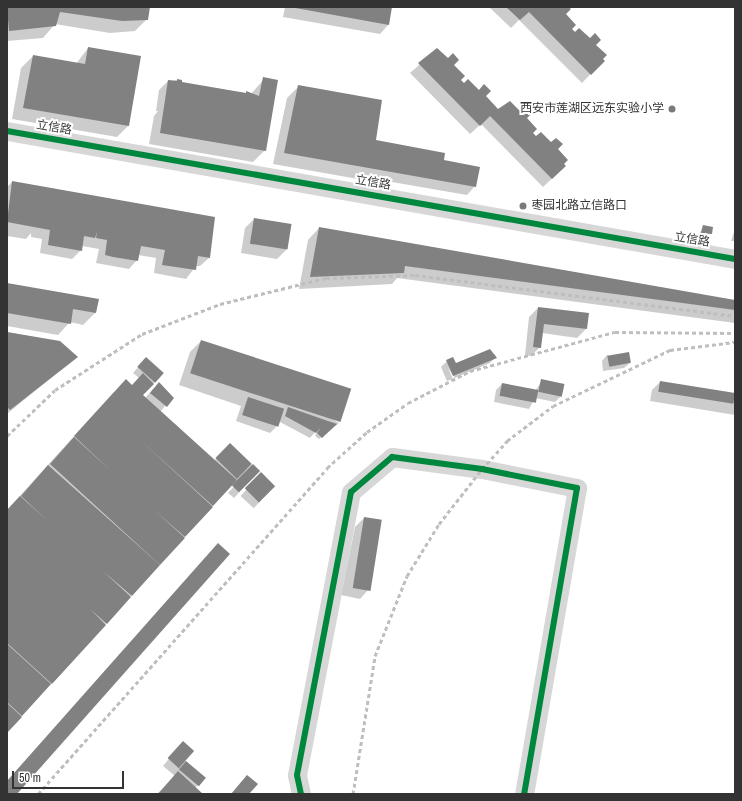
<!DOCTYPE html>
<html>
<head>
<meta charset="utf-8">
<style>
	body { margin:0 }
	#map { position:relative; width:742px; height:801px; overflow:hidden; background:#fff; font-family:"Archivo Narrow","Noto Sans SC",sans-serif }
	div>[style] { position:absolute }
	.shadow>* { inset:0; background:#0003; transform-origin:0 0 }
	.building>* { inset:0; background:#818181; transform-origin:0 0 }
	.minor>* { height:19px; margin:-9.5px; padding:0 9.5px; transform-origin:9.5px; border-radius:9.5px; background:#d7d7d7 }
	.rail>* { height:3px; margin-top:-1.5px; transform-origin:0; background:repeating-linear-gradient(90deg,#bebebe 0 4px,transparent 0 7px) }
	.cycleway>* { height:6px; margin:-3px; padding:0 3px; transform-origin:3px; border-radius:3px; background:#00873e }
	.dots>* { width:11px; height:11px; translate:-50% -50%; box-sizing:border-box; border:2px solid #fff; border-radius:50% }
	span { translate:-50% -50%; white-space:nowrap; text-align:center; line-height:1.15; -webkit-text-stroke:4px #fff; paint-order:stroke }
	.poi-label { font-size:12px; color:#333 }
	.right { translate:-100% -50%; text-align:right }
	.left { translate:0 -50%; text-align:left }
	.street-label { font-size:12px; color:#333 }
	.frame { position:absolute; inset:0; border:8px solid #333; pointer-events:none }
	.scale { position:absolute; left:12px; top:771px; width:112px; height:18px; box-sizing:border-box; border:2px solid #333; border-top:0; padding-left:5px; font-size:12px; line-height:14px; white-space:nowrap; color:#333; -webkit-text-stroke:3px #fff; paint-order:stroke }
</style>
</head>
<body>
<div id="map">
	<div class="shadow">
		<div style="clip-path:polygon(7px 7px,149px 7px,147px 19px,135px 31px,110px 33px,55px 24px,43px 38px,7px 41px)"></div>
		<div style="clip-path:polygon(285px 7px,390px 7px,388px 25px,380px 34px,283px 17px)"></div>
		<div style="clip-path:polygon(489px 7px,567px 7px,564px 14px,571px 29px,595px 45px,603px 61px,582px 83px,519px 20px,511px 28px)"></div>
		<div style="clip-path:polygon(88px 48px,129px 125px,117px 137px,12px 119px,21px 68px,33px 56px,76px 64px)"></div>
		<div style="clip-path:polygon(437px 49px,453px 65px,459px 80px,484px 96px,498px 110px,525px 118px,536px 138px,557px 149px,565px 166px,543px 187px,481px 124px,470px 134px,410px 73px)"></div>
		<div style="clip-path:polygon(264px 79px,265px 150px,253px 162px,149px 144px,154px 116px,158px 111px,156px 111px,159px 90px,168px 81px,178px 80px,181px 83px,251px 94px)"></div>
		<div style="clip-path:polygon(299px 86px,374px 144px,443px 161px,475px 186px,467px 195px,363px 177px,364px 174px,358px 179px,273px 164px,287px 98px)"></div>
		<div style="clip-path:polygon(12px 182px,209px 258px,200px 266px,196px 266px,186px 279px,154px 273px,156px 258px,138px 255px,137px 260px,129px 269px,96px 263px,99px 249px,82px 246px,81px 250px,72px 259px,40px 253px,42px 239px,31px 237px,31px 233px,26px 239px,7px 236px,7px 187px)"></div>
		<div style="clip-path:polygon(254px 219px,290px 225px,286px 250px,277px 259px,241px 253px,245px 228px)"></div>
		<div style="clip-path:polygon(703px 226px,712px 228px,708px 237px,699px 235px)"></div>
		<div style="clip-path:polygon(319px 228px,735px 301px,735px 323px,397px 278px,392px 284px,299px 289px,308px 240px)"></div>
		<div style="clip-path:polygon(734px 232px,735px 232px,735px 241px,731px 241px)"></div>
		<div style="clip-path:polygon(7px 284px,97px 300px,95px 313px,83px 325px,70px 322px,58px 335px,7px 326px)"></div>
		<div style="clip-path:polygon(538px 308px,586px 329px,577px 338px,542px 333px,540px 347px,531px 356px,525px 355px,529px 317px)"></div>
		<div style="clip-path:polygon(7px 332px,59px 342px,76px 357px,7px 414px)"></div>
		<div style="clip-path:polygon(201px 341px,339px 423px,319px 439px,315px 436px,318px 429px,310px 438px,280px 422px,280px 415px,276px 427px,270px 433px,236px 421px,241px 406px,179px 385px,190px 352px)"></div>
		<div style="clip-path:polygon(495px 354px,496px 357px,490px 363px,455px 378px,448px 368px,453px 379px,447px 381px,441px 367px,447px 361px,455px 364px)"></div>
		<div style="clip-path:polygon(607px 355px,630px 363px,624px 368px,603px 371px,602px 361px)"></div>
		<div style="clip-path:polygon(141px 364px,155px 382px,142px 395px,145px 398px,153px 389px,172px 398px,160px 412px,214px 461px,230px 445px,259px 471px,234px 498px,228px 493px,244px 475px,234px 482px,7px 732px,7px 510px,114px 392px,132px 386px,139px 378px,133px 373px)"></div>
		<div style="clip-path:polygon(542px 381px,561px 396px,555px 402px,535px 398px,529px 409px,494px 402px,496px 390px,502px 384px,535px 391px)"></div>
		<div style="clip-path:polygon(660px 382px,735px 394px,735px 415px,650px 401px,652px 390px)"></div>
		<div style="left:261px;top:474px;width:18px;height:30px;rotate:43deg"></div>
		<div style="clip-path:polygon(364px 518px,368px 590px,360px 599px,341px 595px,355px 527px)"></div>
		<div style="clip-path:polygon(207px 556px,15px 794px,7px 794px,7px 781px)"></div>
		<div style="clip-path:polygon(178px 748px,185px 761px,205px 778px,195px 788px,202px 794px,157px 794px,175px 776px,163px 766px)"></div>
	</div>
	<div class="building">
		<div style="clip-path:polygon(7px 7px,150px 7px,148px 20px,122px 21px,60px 12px,56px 26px,9px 31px)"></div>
		<div style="clip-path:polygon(290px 7px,392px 7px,389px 25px)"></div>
		<div style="clip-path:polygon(506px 7px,568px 7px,571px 9px,566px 14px,576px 25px,572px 29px,575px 32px,579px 28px,590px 38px,595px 33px,601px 40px,596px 45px,607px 55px,603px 59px,605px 61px,591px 75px,529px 12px,520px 20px)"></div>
		<div style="clip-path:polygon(88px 47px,141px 56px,129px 126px,23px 108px,33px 55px,85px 64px)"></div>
		<div style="clip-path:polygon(437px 48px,448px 58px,453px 53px,459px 60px,454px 65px,465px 76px,461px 80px,464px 83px,468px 79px,479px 90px,484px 84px,491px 91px,486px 96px,498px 109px,510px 101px,520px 111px,525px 107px,532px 113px,527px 118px,537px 129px,533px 133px,536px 136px,541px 132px,551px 142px,556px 138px,563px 144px,558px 149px,568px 160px,564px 164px,566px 166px,552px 179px,490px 116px,480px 126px,418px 63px)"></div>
		<div style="clip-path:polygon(263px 77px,278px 80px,266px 151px,160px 133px,168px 80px,177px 81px,177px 79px,182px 80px,182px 82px,246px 93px,246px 91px,259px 96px)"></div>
		<div style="clip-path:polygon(298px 85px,382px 100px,376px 140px,445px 153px,444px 160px,480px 167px,476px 187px,284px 153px)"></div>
		<div style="clip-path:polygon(12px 181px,215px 217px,210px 258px,198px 256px,196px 270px,162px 265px,165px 250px,141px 246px,138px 261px,113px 257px,105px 255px,107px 240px,96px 238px,97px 232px,95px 238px,84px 236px,82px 251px,48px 245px,50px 230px,7px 222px)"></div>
		<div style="left:254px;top:218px;width:38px;height:26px;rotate:9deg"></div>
		<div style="clip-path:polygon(703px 225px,713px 227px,712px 234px,701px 233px)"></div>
		<div style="clip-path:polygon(319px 227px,735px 300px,735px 310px,405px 266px,404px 273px,310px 277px)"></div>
		<div style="clip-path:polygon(7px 283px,99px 299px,96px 313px,73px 309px,71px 324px,7px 313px)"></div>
		<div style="clip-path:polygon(538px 307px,589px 313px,587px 329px,544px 324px,541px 348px,533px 347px)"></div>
		<div style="clip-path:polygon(7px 332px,60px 341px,78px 357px,10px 410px,7px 407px)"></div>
		<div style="left:201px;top:340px;width:158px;height:35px;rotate:18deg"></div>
		<div style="clip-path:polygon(490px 349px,497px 358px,453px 376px,446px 360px,453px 357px,456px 363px)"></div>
		<div style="left:629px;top:352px;width:11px;height:22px;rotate:80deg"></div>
		<div style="left:146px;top:357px;width:24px;height:13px;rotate:42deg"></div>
		<div style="clip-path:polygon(143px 373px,154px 384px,143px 395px,237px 480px,213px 506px,138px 438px,213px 507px,185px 537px,153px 509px,185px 538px,160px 565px,50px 464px,74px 437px,112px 472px,74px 436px,126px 379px,132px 385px)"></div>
		<div style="left:541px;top:379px;width:24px;height:13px;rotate:12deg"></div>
		<div style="left:660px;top:381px;width:76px;height:11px;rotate:9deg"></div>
		<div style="clip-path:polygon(159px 382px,174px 398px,167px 407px,150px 393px)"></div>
		<div style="left:502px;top:383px;width:37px;height:13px;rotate:11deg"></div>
		<div style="left:248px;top:397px;width:38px;height:19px;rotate:18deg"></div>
		<div style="clip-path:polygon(288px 407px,325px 420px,337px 424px,322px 438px,317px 433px,321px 427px,316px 433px,285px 416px)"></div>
		<div style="left:230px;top:443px;width:30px;height:21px;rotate:44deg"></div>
		<div style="left:253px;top:464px;width:10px;height:30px;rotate:45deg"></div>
		<div style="clip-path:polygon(48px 465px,160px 565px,132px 596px,103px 571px,131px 597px,107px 624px,90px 609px,106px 625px,52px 684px,7px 643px,7px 510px,20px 496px,48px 521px,21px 496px)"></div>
		<div style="left:261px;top:472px;width:20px;height:23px;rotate:45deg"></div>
		<div style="left:364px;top:517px;width:18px;height:72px;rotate:9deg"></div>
		<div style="clip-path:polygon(218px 543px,230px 554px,17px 794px,7px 794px,7px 781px)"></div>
		<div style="clip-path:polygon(7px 644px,51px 684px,22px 716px,7px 702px)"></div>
		<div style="clip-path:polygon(7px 703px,22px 717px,7px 733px)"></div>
		<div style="left:183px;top:741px;width:15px;height:23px;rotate:42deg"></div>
		<div style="left:186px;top:761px;width:26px;height:11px;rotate:40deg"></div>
		<div style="clip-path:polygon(178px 771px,203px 794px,158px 794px)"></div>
		<div style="clip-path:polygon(247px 775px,258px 784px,249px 794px,231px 794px)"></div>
	</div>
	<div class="minor">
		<div style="left:7px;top:131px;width:739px;rotate:9.97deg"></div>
		<div style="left:301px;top:794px;width:19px;rotate:-102deg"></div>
		<div style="left:297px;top:775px;width:288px;rotate:-79.2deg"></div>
		<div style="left:351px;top:492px;width:54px;rotate:-40.5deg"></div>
		<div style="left:392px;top:457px;width:91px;rotate:7.6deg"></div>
		<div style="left:482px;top:469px;width:97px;rotate:11.3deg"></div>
		<div style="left:577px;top:488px;width:311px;rotate:99.8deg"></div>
	</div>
	<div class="rail">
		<div style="left:7px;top:436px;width:66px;rotate:-43.8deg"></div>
		<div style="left:55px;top:390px;width:103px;rotate:-32.8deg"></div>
		<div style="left:142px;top:334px;width:84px;rotate:-21deg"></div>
		<div style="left:220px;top:304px;width:109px;rotate:-13.8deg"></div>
		<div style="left:326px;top:278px;width:89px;rotate:-1.9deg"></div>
		<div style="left:415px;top:275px;width:323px;rotate:7.3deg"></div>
		<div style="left:38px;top:794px;width:436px;rotate:-48.4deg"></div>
		<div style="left:327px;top:468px;width:54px;rotate:-42deg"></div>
		<div style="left:367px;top:432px;width:50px;rotate:-35.3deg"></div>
		<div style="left:408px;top:403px;width:70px;rotate:-27.3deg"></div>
		<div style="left:470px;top:371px;width:150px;rotate:-15.1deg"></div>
		<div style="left:615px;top:332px;width:120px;rotate:0.5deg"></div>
		<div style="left:353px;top:794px;width:140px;rotate:-80.9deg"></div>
		<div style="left:375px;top:656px;width:86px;rotate:-68.2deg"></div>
		<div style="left:407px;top:576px;width:61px;rotate:-58.4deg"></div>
		<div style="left:439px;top:524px;width:70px;rotate:-52deg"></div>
		<div style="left:482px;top:469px;width:38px;rotate:-48deg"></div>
		<div style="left:507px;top:441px;width:58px;rotate:-37.3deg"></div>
		<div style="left:553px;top:406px;width:130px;rotate:-25.6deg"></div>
		<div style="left:670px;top:350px;width:65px;rotate:-7deg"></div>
	</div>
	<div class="cycleway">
		<div style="left:7px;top:131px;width:739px;rotate:9.97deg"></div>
		<div style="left:301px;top:794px;width:19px;rotate:-102deg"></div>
		<div style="left:297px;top:775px;width:288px;rotate:-79.2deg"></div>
		<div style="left:351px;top:492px;width:54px;rotate:-40.5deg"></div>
		<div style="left:392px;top:457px;width:91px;rotate:7.6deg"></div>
		<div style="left:482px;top:469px;width:97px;rotate:11.3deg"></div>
		<div style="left:577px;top:488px;width:311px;rotate:99.8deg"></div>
	</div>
	<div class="dots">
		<div style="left:672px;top:109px;background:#7a7a7a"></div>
		<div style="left:523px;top:206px;background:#7a7a7a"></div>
	</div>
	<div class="poi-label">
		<span class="right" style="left:664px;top:109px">西安市莲湖区远东实验小学</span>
		<span class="left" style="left:531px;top:206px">枣园北路立信路口</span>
	</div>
	<div class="street-label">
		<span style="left:54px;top:128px;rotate:10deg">立信路</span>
		<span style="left:373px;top:183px;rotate:10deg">立信路</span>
		<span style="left:692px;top:240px;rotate:10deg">立信路</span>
	</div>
	<div class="frame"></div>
	<div class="scale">50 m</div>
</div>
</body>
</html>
